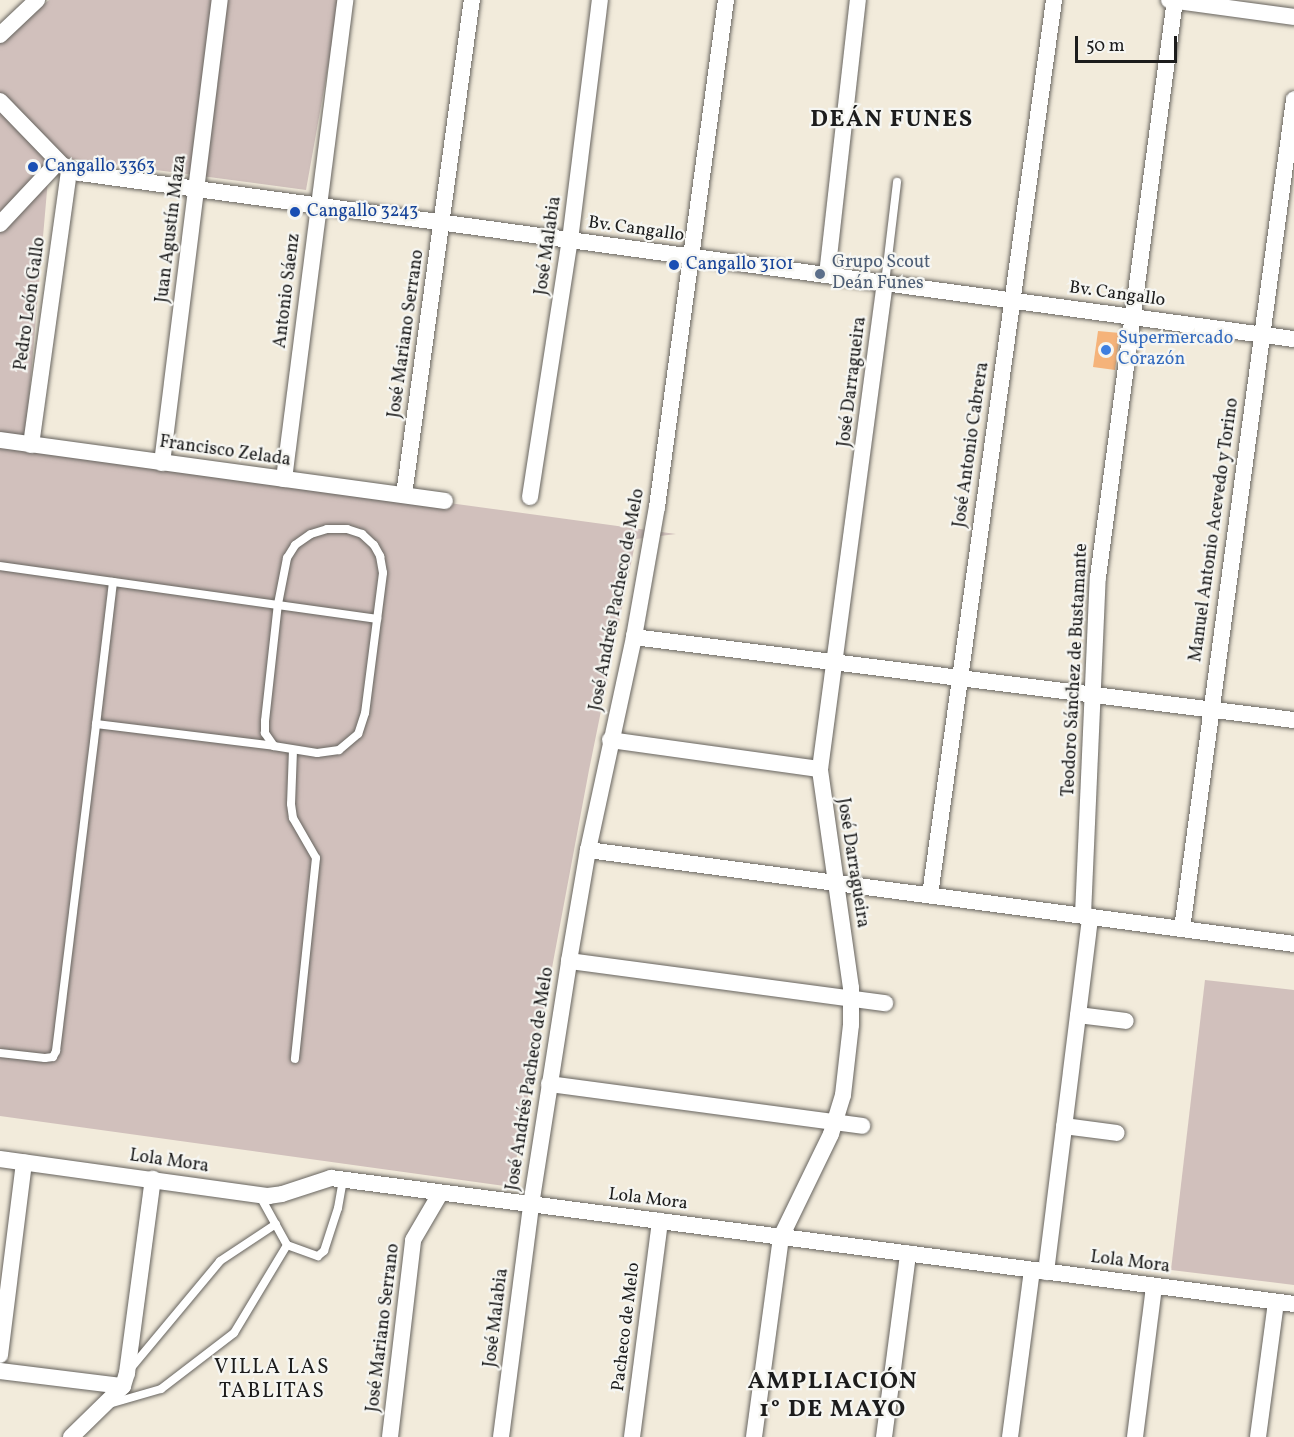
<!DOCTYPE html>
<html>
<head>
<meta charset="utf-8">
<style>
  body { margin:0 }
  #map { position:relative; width:1294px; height:1437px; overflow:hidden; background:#f2ebdb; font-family:Vollkorn,serif }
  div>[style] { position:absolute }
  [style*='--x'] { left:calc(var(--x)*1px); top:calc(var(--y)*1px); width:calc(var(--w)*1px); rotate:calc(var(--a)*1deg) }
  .industrial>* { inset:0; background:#d1c0bc }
  .building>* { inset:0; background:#f5b37a }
  .roads { filter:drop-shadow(0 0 2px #67645f) drop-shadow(0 0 2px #67645f) }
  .service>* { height:8px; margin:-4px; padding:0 4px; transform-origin:4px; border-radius:4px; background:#fff }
  .minor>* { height:16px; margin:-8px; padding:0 8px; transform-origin:8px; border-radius:8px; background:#fff }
  .dots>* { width:16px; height:16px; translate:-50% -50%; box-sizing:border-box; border:3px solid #f6f6f2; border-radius:50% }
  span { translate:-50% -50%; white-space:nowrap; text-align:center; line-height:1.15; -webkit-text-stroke:4.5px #f6f6f2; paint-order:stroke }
  .transit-label { font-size:18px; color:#164399 }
  .left { translate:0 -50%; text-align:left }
  .street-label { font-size:18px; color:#1c1c1c }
  .service-label { font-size:18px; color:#4e5e75 }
  .shop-label { font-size:18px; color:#366cbe }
  .quarter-label { font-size:21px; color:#1c1c1c; letter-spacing:1.5px }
  .district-label { font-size:24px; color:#1c1c1c; font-weight:700; letter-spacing:1.5px }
  .scale { position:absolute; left:1075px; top:36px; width:102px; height:27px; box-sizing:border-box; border:3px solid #1c1c1c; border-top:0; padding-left:8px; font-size:18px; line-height:21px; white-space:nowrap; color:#1c1c1c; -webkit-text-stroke:4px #f6f6f2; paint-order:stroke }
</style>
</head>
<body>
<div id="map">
  <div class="industrial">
    <i style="clip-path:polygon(49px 0,340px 0,306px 190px,50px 156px,25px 445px,676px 534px,636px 539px,589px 770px,511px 1187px,0 1116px,0 42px)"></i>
    <i style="clip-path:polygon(1205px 980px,1294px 990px,1294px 1285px,1171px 1270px)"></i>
  </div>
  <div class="building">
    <i style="clip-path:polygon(1098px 331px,1120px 333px,1115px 370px,1093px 367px)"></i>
  </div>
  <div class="roads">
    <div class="service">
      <i style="--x:885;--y:283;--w:102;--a:-83.2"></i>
      <i style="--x:327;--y:529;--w:20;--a:0"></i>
      <i style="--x:347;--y:529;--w:16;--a:18"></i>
      <i style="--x:362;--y:534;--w:16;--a:43"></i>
      <i style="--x:374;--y:545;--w:13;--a:61"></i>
      <i style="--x:380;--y:556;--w:17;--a:80"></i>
      <i style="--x:383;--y:573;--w:141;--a:97.3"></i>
      <i style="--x:365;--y:713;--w:22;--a:108"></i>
      <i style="--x:358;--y:734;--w:25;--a:140"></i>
      <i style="--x:339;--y:750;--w:22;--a:172"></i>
      <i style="--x:317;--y:753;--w:44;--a:-170.8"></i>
      <i style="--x:274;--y:746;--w:16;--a:-125"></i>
      <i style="--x:265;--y:733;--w:12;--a:-90"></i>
      <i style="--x:265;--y:721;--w:118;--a:-83.7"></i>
      <i style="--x:278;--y:604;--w:47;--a:-78.9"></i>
      <i style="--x:287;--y:558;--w:15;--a:-58"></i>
      <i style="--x:295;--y:545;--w:19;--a:-35"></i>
      <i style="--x:311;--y:534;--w:17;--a:-17"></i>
      <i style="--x:0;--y:566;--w:381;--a:8"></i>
      <i style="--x:113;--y:582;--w:143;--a:96.8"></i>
      <i style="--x:96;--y:724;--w:179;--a:7"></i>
      <i style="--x:293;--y:750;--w:54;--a:92.1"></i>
      <i style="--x:291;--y:804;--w:14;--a:82"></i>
      <i style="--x:293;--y:818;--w:46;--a:60.1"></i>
      <i style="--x:316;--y:858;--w:202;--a:96"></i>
      <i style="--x:0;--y:1053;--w:45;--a:6.3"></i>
      <i style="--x:45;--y:1058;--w:8;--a:-7"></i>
      <i style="--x:53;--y:1057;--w:7;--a:-63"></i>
      <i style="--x:56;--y:1051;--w:329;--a:-83"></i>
      <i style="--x:287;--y:1245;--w:33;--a:20"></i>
      <i style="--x:318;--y:1256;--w:8;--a:-40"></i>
      <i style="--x:324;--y:1251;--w:45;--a:-72"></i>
      <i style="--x:338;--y:1208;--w:27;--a:-80"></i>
      <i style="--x:131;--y:1368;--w:139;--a:-50.2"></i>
      <i style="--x:220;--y:1261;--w:67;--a:-33.5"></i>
      <i style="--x:109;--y:1404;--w:54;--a:-16.1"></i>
      <i style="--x:161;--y:1389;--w:92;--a:-37.5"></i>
      <i style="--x:234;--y:1333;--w:103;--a:-58.9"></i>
      <i style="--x:287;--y:1245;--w:56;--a:-118.9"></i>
    </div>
    <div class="minor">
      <i style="--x:1169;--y:0;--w:126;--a:7.7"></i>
      <i style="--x:0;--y:35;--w:51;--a:-43.4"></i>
      <i style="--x:0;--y:101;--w:89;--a:45.9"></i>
      <i style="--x:62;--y:165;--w:20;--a:24"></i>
      <i style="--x:80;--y:173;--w:1225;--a:7.79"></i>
      <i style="--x:0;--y:224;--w:85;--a:-46.9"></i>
      <i style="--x:827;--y:275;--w:277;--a:-83.6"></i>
      <i style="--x:0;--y:440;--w:449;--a:7.8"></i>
      <i style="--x:31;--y:445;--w:278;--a:-82.1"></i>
      <i style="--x:162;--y:463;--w:467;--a:-82.9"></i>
      <i style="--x:284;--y:479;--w:483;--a:-82.7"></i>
      <i style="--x:404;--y:495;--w:500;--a:-82.2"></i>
      <i style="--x:530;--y:497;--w:260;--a:-81.2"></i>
      <i style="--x:570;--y:240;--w:242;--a:-82.9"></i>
      <i style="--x:634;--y:637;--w:665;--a:7.17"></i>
      <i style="--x:610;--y:740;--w:212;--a:7.9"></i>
      <i style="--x:588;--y:850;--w:712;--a:7.58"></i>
      <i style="--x:930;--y:895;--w:904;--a:-82.11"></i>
      <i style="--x:1083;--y:915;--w:338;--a:-87.5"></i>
      <i style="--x:1098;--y:577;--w:582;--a:-82.4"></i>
      <i style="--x:1182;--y:929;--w:837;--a:-82.31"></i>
      <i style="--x:569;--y:961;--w:319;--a:7.6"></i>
      <i style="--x:1078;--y:1015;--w:48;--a:7.1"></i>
      <i style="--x:549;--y:1084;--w:316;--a:7.6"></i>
      <i style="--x:1064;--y:1126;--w:53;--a:7.5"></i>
      <i style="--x:0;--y:1159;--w:271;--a:7.9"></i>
      <i style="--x:268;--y:1196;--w:14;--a:-8"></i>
      <i style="--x:282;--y:1194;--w:52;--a:-18.1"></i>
      <i style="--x:331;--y:1178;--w:971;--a:7.45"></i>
      <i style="--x:1046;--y:1272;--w:358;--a:-82.9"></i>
      <i style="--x:0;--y:1355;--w:194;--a:-82.9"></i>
      <i style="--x:0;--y:1371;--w:124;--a:7"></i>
      <i style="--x:71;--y:1437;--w:73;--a:-44.4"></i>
      <i style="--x:123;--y:1386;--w:14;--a:-73"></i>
      <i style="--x:127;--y:1373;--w:196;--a:-82.4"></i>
      <i style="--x:390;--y:1437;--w:198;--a:-83.3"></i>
      <i style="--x:413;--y:1240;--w:53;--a:-59.6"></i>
      <i style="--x:501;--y:1437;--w:234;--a:-82.6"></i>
      <i style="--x:531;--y:1205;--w:247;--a:-81.1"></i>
      <i style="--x:569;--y:961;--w:113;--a:-80.3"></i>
      <i style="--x:588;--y:850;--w:218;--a:-77.8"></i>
      <i style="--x:634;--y:637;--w:132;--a:-80"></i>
      <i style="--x:657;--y:507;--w:512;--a:-82.25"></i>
      <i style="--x:632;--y:1437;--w:218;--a:-82.6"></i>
      <i style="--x:754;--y:1437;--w:202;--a:-82.3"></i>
      <i style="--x:781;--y:1237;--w:114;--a:-64.1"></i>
      <i style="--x:831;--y:1134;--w:41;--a:-72.9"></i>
      <i style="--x:843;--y:1095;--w:70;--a:-83.5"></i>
      <i style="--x:851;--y:1025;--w:37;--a:-90"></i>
      <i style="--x:851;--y:988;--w:221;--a:-98.1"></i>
      <i style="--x:820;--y:769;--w:490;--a:-82.4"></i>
      <i style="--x:884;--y:1437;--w:185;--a:-82.5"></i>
      <i style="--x:1010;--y:1437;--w:168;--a:-82.5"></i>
      <i style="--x:1135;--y:1437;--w:152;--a:-82.8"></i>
      <i style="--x:1258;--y:1437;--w:136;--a:-82.4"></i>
    </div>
  </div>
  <div class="dots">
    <i style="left:33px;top:167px;background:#1a4fb4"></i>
    <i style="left:295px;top:212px;background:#1a4fb4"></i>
    <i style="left:674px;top:265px;background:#1a4fb4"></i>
    <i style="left:820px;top:274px;background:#5c6f8a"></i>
    <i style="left:1106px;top:350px;background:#3f7fe0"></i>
  </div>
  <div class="transit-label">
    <span class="left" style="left:45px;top:167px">Cangallo 3363</span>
    <span class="left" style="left:307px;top:212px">Cangallo 3243</span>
    <span class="left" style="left:686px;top:265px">Cangallo 3101</span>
  </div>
  <div class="street-label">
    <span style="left:172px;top:229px;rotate:-83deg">Juan Agustín Maza</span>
    <span style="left:636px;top:230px;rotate:8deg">Bv. Cangallo</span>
    <span style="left:549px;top:246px;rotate:-82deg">José Malabia</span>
    <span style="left:288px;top:291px;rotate:-83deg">Antonio Sáenz</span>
    <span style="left:1117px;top:295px;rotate:8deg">Bv. Cangallo</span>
    <span style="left:31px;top:304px;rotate:-82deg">Pedro León Gallo</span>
    <span style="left:407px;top:334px;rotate:-82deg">José Mariano Serrano</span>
    <span style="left:853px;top:382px;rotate:-83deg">José Darragueira</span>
    <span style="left:972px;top:445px;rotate:-82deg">José Antonio Cabrera</span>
    <span style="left:225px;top:452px;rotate:8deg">Francisco Zelada</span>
    <span style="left:1215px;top:530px;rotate:-82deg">Manuel Antonio Acevedo y Torino</span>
    <span style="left:618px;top:600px;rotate:-79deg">José Andrés Pacheco de Melo</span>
    <span style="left:1076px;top:670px;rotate:-87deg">Teodoro Sánchez de Bustamante</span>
    <span style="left:852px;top:863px;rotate:81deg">José Darragueira</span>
    <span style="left:531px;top:1079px;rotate:-81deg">José Andrés Pacheco de Melo</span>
    <span style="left:169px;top:1162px;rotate:8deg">Lola Mora</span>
    <span style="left:648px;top:1200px;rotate:7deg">Lola Mora</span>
    <span style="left:1130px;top:1263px;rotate:7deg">Lola Mora</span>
    <span style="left:497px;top:1318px;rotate:-83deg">José Malabia</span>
    <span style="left:627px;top:1327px;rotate:-83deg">Pacheco de Melo</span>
    <span style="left:384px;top:1328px;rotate:-83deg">José Mariano Serrano</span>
  </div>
  <div class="service-label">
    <span class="left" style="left:832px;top:274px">Grupo Scout<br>Deán Funes</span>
  </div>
  <div class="shop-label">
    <span class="left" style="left:1118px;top:350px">Supermercado<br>Corazón</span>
  </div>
  <div class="quarter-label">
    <span style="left:272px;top:1380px">VILLA LAS<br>TABLITAS</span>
  </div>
  <div class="district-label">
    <span style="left:892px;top:121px">DEÁN FUNES</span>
    <span style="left:833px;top:1397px">AMPLIACIÓN<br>1° DE MAYO</span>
  </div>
  <div class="scale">50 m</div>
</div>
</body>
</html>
